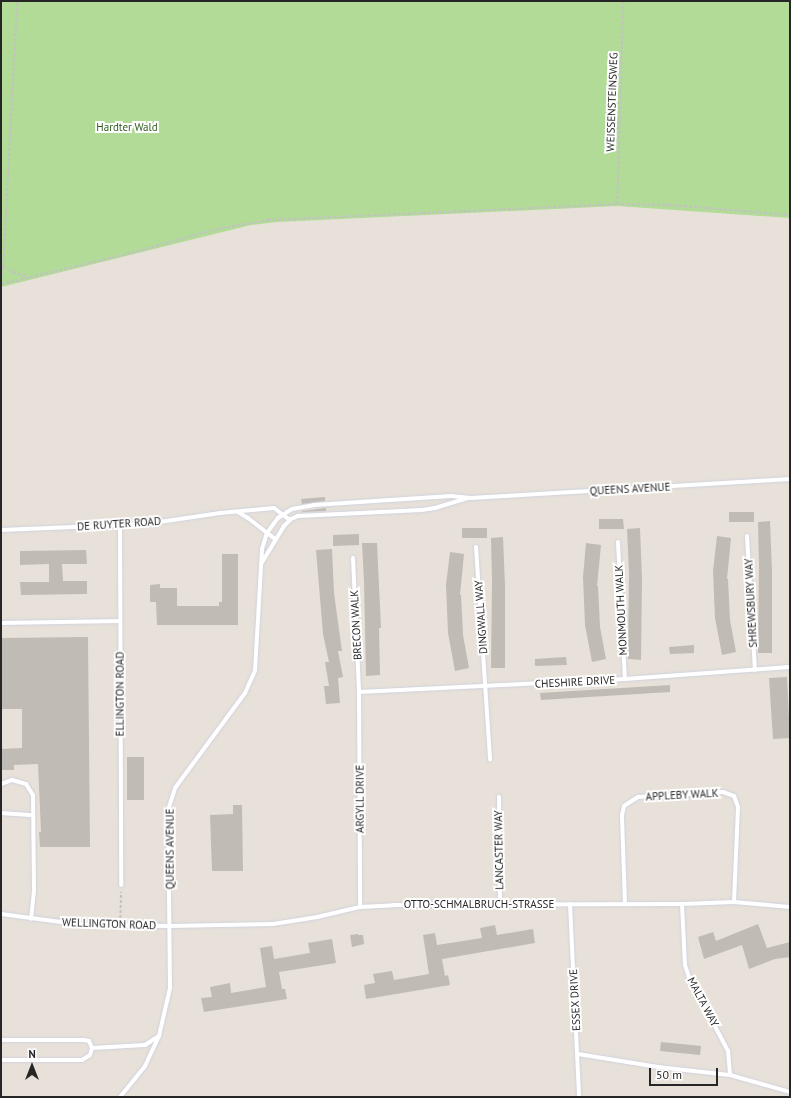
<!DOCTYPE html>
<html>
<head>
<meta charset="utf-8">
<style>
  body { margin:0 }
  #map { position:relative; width:791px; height:1098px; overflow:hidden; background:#e8e1d9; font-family:"PT Sans",sans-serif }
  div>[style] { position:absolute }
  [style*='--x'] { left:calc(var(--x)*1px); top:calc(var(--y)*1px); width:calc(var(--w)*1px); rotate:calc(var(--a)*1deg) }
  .green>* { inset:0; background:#b2db98 }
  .building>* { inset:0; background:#c0bbb5 }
  .path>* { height:1.5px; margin-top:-0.75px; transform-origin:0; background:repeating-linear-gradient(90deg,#c2c2c2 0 3px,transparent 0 5px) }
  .roads { filter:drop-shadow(0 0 1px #ced2df) drop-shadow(0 0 1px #ced2df) }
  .service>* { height:4px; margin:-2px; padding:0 2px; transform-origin:2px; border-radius:2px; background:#fff }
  span { translate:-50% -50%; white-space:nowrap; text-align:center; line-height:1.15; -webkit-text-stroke:4px #fff; paint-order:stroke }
  .street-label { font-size:11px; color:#262626 }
  .park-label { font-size:11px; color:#2d5c1e }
  .frame { position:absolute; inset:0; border:2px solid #262626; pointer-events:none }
  .north { position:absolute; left:12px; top:1046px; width:40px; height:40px; -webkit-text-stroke:3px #fff; paint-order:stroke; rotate:0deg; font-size:11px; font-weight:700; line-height:16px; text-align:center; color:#262626 }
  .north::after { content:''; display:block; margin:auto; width:14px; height:18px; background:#262626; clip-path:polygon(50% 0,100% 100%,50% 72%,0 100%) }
  .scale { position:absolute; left:649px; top:1068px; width:69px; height:18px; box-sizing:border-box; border:2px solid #262626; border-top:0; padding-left:5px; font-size:12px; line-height:14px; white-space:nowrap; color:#262626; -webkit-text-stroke:3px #fff; paint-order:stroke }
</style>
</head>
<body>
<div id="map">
  <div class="green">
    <i style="clip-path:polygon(1px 1px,790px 1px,790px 218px,617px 206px,277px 222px,251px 225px,1px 287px)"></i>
  </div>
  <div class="building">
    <i style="clip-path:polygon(325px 497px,325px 501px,302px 504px,301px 499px)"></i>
    <i style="clip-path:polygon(326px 508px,326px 511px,302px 512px,302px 511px)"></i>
    <i style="clip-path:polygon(729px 512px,754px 512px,754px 522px,729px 522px)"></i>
    <i style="clip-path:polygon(599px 519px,623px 519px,624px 529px,599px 529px)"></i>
    <i style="clip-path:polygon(770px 521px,772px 571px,772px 653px,758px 653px,759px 566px,758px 522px)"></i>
    <i style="clip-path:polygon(462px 528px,487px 528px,487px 538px,462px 538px)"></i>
    <i style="clip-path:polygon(640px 528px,642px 578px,641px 660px,628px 659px,629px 573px,627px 529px)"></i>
    <i style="clip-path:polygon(359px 534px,359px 545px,333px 546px,333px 535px)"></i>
    <i style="clip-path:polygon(717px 536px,731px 538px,727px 579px,728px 579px,730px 620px,736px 652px,722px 655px,715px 618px,713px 571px)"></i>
    <i style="clip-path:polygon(503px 537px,505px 586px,505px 668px,491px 668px,492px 582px,491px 538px)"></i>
    <i style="clip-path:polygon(362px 543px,377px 543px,381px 628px,379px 628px,380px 675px,366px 676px,364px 581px)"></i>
    <i style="clip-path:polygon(586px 543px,601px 545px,597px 586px,598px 586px,600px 627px,606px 659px,592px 662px,585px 625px,583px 577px)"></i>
    <i style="clip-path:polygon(332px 549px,334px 593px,342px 651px,338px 651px,343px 677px,338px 678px,340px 703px,326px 704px,324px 686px,329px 686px,325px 662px,329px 662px,323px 634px,316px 550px)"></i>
    <i style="clip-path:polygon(86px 550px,87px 564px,62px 564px,63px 581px,87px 581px,87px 594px,21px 595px,20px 582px,49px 582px,49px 564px,20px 565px,20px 551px)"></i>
    <i style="clip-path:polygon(450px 552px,464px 554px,460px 595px,461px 595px,463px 635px,469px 668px,455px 671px,448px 633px,446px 585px)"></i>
    <i style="clip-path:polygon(222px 554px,238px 554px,238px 625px,157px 625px,156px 602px,150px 602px,150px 585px,160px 584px,160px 588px,177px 588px,177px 606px,219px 606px,219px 602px,222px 602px)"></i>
    <i style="clip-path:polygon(88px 637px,90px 847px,40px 847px,39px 832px,41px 832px,38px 764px,14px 765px,14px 770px,2px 770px,1px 749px,22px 748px,22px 709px,1px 709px,1px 638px)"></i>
    <i style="clip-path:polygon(694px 645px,694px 653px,670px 654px,669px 647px)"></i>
    <i style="clip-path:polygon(566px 657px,567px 665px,535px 666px,535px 659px)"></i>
    <i style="clip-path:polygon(787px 677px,790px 738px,773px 739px,769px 678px)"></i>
    <i style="clip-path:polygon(670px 685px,670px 692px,541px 700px,540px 693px)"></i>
    <i style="clip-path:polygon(127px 757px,144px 757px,144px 800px,127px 800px)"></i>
    <i style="clip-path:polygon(233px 805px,242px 805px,243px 871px,212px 871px,210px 815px,233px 814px)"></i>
    <i style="clip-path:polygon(758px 924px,767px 948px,790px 942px,790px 957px,775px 959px,749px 969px,742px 945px,704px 959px,698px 937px,713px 932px,716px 941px)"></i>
    <i style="clip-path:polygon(495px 925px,497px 935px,533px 929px,535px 943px,442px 959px,445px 976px,448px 975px,450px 985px,366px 999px,364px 985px,375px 983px,373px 974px,392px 971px,394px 980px,429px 974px,423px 935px,435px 933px,437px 945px,482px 938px,480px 928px)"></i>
    <i style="clip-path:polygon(358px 934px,358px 935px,363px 935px,364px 944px,352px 947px,350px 935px)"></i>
    <i style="clip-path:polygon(332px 939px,336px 963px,279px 972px,282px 989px,285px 989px,287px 999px,204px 1012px,201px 998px,212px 997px,210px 987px,230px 983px,231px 993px,266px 987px,260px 948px,272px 946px,274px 959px,310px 953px,308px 943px)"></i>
    <i style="clip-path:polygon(661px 1042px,701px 1046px,700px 1055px,660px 1051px)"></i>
  </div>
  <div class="path">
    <i style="--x:617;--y:204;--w:203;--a:-88.3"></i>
    <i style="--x:3;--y:266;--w:12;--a:31"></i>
    <i style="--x:13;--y:272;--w:16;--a:18"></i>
    <i style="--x:1;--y:275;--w:9;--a:-77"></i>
    <i style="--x:3;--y:266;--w:265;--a:-87"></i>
    <i style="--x:1;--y:284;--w:130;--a:-13.4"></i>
    <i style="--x:127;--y:254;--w:93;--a:-15.5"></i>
    <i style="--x:217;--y:229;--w:52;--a:-10"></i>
    <i style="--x:268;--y:220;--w:349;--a:-2.6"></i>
    <i style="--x:617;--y:204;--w:52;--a:1.1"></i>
    <i style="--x:669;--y:205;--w:121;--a:4.7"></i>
    <i style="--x:120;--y:918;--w:26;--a:-88"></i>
  </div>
  <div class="roads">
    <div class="service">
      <i style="--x:238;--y:512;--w:12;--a:31"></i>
      <i style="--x:248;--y:518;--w:34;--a:38"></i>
      <i style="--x:120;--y:525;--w:360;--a:89.8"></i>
      <i style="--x:1;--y:530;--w:145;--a:-2.4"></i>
      <i style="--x:146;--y:524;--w:75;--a:-8.5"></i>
      <i style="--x:220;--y:513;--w:54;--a:-5.3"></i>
      <i style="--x:274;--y:508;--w:20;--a:37"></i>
      <i style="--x:747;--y:536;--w:134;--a:86.6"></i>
      <i style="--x:618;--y:542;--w:137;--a:87.1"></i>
      <i style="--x:476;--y:547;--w:213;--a:86.2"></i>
      <i style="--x:353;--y:558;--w:134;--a:87.4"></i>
      <i style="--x:359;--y:692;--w:215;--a:89.7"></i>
      <i style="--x:261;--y:564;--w:44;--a:-58.8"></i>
      <i style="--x:284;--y:526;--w:10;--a:-45"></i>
      <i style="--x:291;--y:519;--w:8;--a:-23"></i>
      <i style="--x:298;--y:516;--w:124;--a:-2.8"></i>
      <i style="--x:422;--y:510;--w:13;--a:-9"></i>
      <i style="--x:435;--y:508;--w:34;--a:-17"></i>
      <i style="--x:1;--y:623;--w:119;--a:-1"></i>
      <i style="--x:359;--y:692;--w:266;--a:-2.8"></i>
      <i style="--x:625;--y:679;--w:165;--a:-4.2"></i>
      <i style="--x:1;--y:784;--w:12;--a:-20"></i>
      <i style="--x:12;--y:780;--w:15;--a:16"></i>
      <i style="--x:26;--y:784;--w:13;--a:58"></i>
      <i style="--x:33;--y:795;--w:96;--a:89.4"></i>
      <i style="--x:34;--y:891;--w:28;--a:96"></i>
      <i style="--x:499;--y:797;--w:106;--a:89.5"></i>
      <i style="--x:1;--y:813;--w:32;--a:4"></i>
      <i style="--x:625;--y:903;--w:88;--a:-92"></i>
      <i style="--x:622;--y:815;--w:9;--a:-77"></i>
      <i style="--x:624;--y:806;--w:17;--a:-33"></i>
      <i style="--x:638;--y:797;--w:85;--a:-3.4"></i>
      <i style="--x:723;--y:792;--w:12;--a:20"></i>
      <i style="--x:734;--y:796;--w:12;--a:70"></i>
      <i style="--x:738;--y:807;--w:95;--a:92.4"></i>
      <i style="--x:570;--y:904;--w:193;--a:87.3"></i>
      <i style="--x:682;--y:904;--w:61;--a:87.2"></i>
      <i style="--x:685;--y:965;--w:13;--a:72"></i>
      <i style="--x:689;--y:977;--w:84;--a:62.2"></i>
      <i style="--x:728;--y:1051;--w:24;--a:85"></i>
      <i style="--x:1;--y:914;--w:83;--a:7.6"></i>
      <i style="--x:83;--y:925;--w:87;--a:0.7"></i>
      <i style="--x:170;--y:926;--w:103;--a:-1.1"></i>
      <i style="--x:273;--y:924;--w:45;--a:-9"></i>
      <i style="--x:317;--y:917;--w:44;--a:-13.1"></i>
      <i style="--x:360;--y:907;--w:34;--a:-3"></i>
      <i style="--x:394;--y:905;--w:288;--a:-0.2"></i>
      <i style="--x:682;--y:904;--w:52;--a:-2.2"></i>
      <i style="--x:734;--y:902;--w:56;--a:5.1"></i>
      <i style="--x:1;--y:1040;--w:83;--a:0"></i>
      <i style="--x:84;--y:1040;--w:5;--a:11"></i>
      <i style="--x:89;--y:1041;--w:8;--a:67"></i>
      <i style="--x:92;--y:1048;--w:7;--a:106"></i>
      <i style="--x:90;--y:1055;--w:9;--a:148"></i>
      <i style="--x:82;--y:1060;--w:81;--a:180"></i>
      <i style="--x:92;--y:1048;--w:53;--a:-3.2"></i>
      <i style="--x:145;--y:1045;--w:17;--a:-33"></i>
      <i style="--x:578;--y:1054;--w:81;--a:9.2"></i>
      <i style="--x:658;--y:1067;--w:72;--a:6.3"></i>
      <i style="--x:730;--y:1075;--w:62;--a:15.8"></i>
      <i style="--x:120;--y:1097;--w:40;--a:-51"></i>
      <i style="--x:145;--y:1066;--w:33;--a:-65"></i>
      <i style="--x:159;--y:1036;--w:49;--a:-77.1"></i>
      <i style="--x:170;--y:988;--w:178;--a:-90.6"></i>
      <i style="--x:168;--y:810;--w:23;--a:-72"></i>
      <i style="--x:175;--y:788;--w:118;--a:-53.6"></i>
      <i style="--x:245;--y:693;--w:24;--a:-66"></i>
      <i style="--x:255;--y:671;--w:122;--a:-86.7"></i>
      <i style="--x:262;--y:549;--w:17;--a:-73"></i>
      <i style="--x:267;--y:533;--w:19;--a:-54"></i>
      <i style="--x:278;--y:518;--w:17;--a:-33"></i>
      <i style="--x:292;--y:509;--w:22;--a:-10"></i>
      <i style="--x:314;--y:505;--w:137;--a:-3.8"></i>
      <i style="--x:451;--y:496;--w:20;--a:6"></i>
      <i style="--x:471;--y:498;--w:320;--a:-3.4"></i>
    </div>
  </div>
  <div class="street-label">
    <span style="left:612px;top:102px;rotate:-88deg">WEISSENSTEINSWEG</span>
    <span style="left:630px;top:489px;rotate:-3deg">QUEENS AVENUE</span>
    <span style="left:119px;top:524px;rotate:-4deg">DE RUYTER ROAD</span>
    <span style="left:751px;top:603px;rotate:-93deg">SHREWSBURY WAY</span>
    <span style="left:621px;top:610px;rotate:-93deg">MONMOUTH WALK</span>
    <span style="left:481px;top:617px;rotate:-94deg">DINGWALL WAY</span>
    <span style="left:356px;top:625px;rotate:-93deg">BRECON WALK</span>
    <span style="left:575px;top:682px;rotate:-3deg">CHESHIRE DRIVE</span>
    <span style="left:120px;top:694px;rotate:-90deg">ELLINGTON ROAD</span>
    <span style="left:682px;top:795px;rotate:-3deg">APPLEBY WALK</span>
    <span style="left:360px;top:799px;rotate:-90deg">ARGYLL DRIVE</span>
    <span style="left:170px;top:849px;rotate:-90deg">QUEENS AVENUE</span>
    <span style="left:499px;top:850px;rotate:-91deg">LANCASTER WAY</span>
    <span style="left:479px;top:904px">OTTO-SCHMALBRUCH-STRASSE</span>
    <span style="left:109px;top:924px;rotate:2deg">WELLINGTON ROAD</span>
    <span style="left:575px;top:1000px;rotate:-93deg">ESSEX DRIVE</span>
    <span style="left:703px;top:1002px;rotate:62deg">MALTA WAY</span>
  </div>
  <div class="park-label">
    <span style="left:127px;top:127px">Hardter Wald</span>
  </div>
  <div class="frame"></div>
  <div class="north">N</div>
  <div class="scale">50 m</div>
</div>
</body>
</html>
